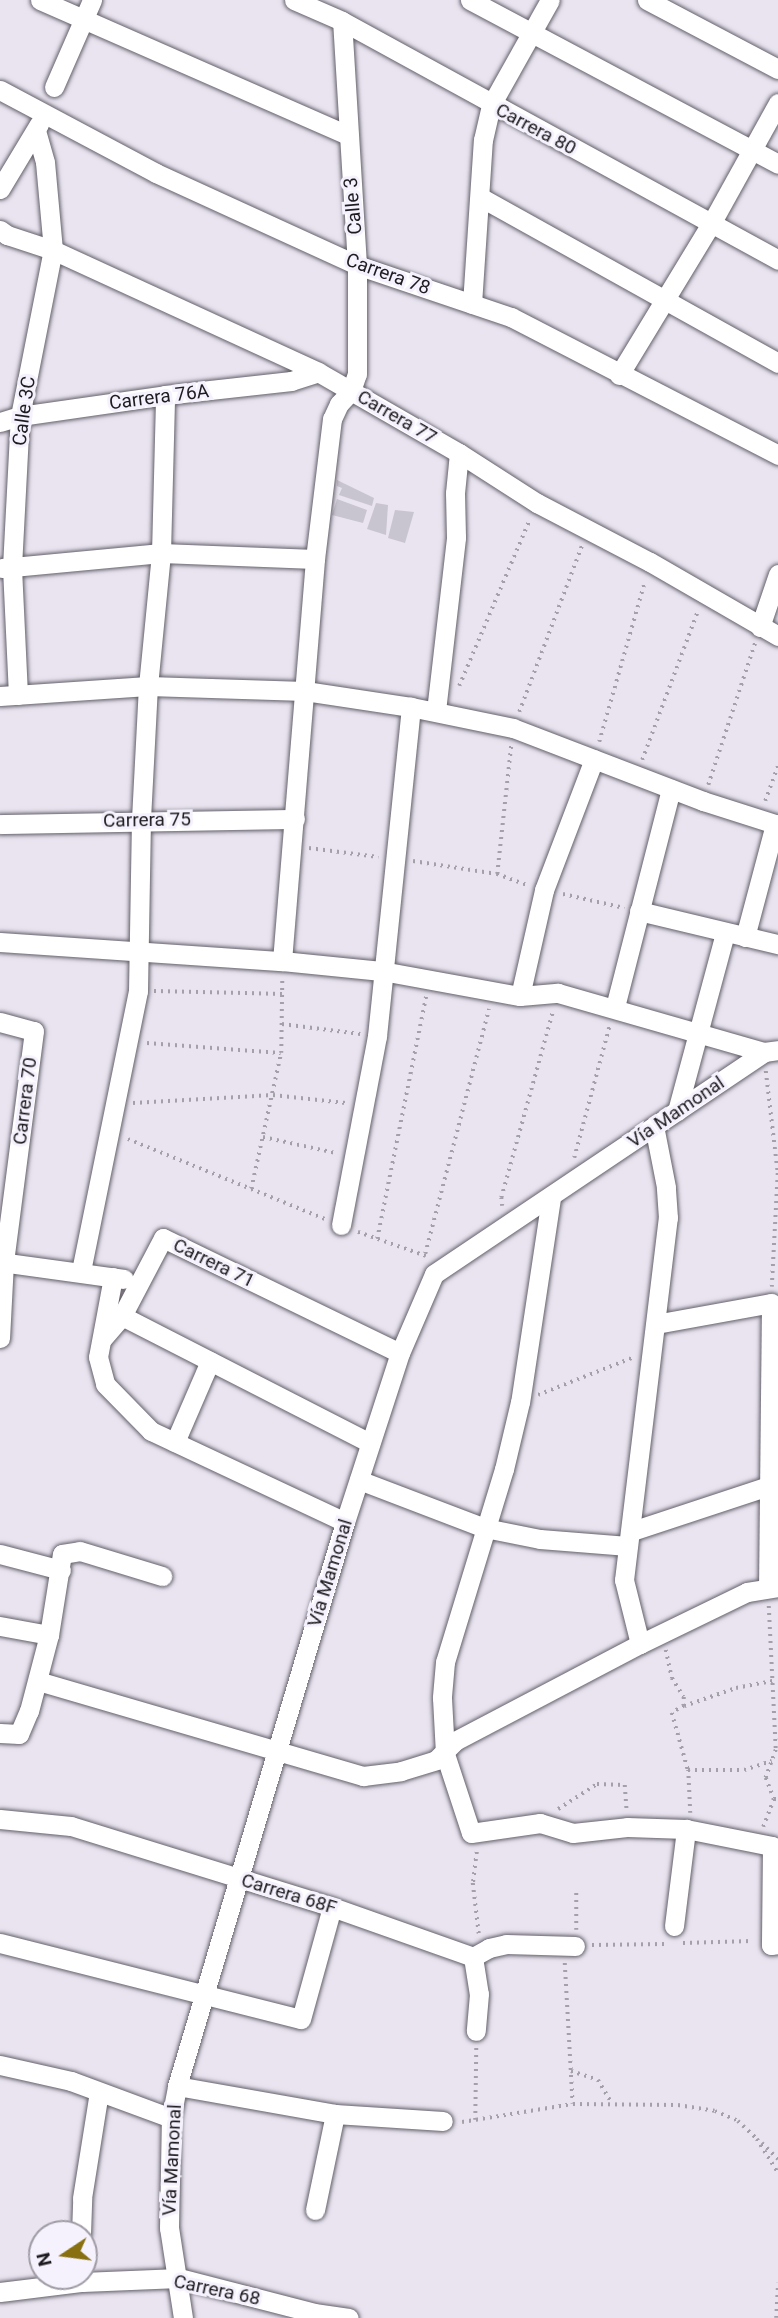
<!DOCTYPE html>
<html>
<head>
<meta charset="utf-8">
<style>
  body { margin:0 }
  #map { position:relative; width:778px; height:2318px; overflow:hidden; background:#e9e4f0; font-family:Roboto,sans-serif }
  div>[style] { position:absolute }
  [style*='--x'] { left:calc(var(--x)*1px); top:calc(var(--y)*1px); width:calc(var(--w)*1px); rotate:calc(var(--a)*1deg) }
  .building>* { inset:0; background:#c9c5d0 }
  .path>* { height:3.5px; margin-top:-1.75px; transform-origin:0; background:repeating-linear-gradient(90deg,#a4a0a9 0 2px,transparent 0 7px) }
  .roads { filter:drop-shadow(0 0 2px #64606a) drop-shadow(0 0 2px #64606a) }
  .street>* { height:19px; margin:-9.5px; padding:0 9.5px; transform-origin:9.5px; border-radius:9.5px; background:#fff }
  span { translate:-50% -50%; white-space:nowrap; text-align:center; line-height:1.15; -webkit-text-stroke:6px #f6f2fd; paint-order:stroke }
  .street-label { font-size:19px; color:#1e1c20 }
  .north { position:absolute; left:28px; top:2220px; width:70px; height:70px; box-sizing:border-box; background:#f6f2fd; border:2px solid #a09ca5; border-radius:50%; rotate:257deg; font-size:19px; font-weight:700; line-height:28px; text-align:center; color:#1e1c20 }
  .north::after { content:''; display:block; margin:auto; width:24px; height:32px; background:#887011; clip-path:polygon(50% 0,100% 100%,50% 72%,0 100%) }
</style>
</head>
<body>
<div id="map">
  <div class="building">
    <i style="clip-path:polygon(337px 480px,374px 498px,372px 506px,339px 495px,342px 488px,337px 486px)"></i>
    <i style="clip-path:polygon(337px 499px,367px 510px,363px 523px,332px 515px)"></i>
    <i style="clip-path:polygon(376px 503px,388px 505px,386px 535px,367px 529px)"></i>
    <i style="clip-path:polygon(395px 510px,414px 512px,405px 543px,388px 538px)"></i>
  </div>
  <div class="path">
    <i style="--x:459;--y:686;--w:181;--a:-67"></i>
    <i style="--x:519;--y:712;--w:178;--a:-69.3"></i>
    <i style="--x:599;--y:742;--w:167;--a:-74.1"></i>
    <i style="--x:642;--y:760;--w:160;--a:-69.5"></i>
    <i style="--x:708;--y:785;--w:150;--a:-71.7"></i>
    <i style="--x:765;--y:801;--w:37;--a:-70"></i>
    <i style="--x:309;--y:848;--w:70;--a:7.4"></i>
    <i style="--x:413;--y:861;--w:85;--a:8.8"></i>
    <i style="--x:497;--y:874;--w:33;--a:20"></i>
    <i style="--x:497;--y:874;--w:129;--a:-83.8"></i>
    <i style="--x:563;--y:894;--w:63;--a:12.9"></i>
    <i style="--x:154;--y:991;--w:128;--a:1.3"></i>
    <i style="--x:282;--y:1024;--w:79;--a:7.3"></i>
    <i style="--x:147;--y:1043;--w:134;--a:4.3"></i>
    <i style="--x:766;--y:1071;--w:103;--a:83.3"></i>
    <i style="--x:778;--y:1173;--w:114;--a:93"></i>
    <i style="--x:133;--y:1103;--w:140;--a:-3.3"></i>
    <i style="--x:273;--y:1095;--w:73;--a:6.3"></i>
    <i style="--x:263;--y:1137;--w:75;--a:12.4"></i>
    <i style="--x:128;--y:1139;--w:213;--a:22.1"></i>
    <i style="--x:574;--y:1158;--w:136;--a:-75"></i>
    <i style="--x:251;--y:1189;--w:139;--a:-77.6"></i>
    <i style="--x:281;--y:1053;--w:72;--a:-89.2"></i>
    <i style="--x:502;--y:1206;--w:8;--a:-97"></i>
    <i style="--x:501;--y:1198;--w:194;--a:-74.5"></i>
    <i style="--x:358;--y:1232;--w:72;--a:19.4"></i>
    <i style="--x:377;--y:1239;--w:247;--a:-78.6"></i>
    <i style="--x:425;--y:1254;--w:253;--a:-75.4"></i>
    <i style="--x:538;--y:1395;--w:101;--a:-21.5"></i>
    <i style="--x:769;--y:1606;--w:144;--a:87.2"></i>
    <i style="--x:776;--y:1750;--w:30;--a:110"></i>
    <i style="--x:766;--y:1778;--w:22;--a:69"></i>
    <i style="--x:774;--y:1799;--w:4;--a:0"></i>
    <i style="--x:666;--y:1650;--w:29;--a:78"></i>
    <i style="--x:672;--y:1678;--w:22;--a:58"></i>
    <i style="--x:684;--y:1697;--w:9;--a:90"></i>
    <i style="--x:684;--y:1706;--w:14;--a:150"></i>
    <i style="--x:672;--y:1713;--w:59;--a:74.3"></i>
    <i style="--x:684;--y:1706;--w:55;--a:-19.1"></i>
    <i style="--x:736;--y:1688;--w:37;--a:-11"></i>
    <i style="--x:558;--y:1809;--w:46;--a:-32.7"></i>
    <i style="--x:597;--y:1784;--w:28;--a:2"></i>
    <i style="--x:625;--y:1785;--w:26;--a:86"></i>
    <i style="--x:690;--y:1813;--w:43;--a:-92.7"></i>
    <i style="--x:688;--y:1770;--w:56;--a:0"></i>
    <i style="--x:744;--y:1770;--w:29;--a:-18"></i>
    <i style="--x:763;--y:1827;--w:30;--a:-69"></i>
    <i style="--x:477;--y:1852;--w:31;--a:97"></i>
    <i style="--x:473;--y:1883;--w:51;--a:83.3"></i>
    <i style="--x:576;--y:1930;--w:38;--a:-90"></i>
    <i style="--x:683;--y:1943;--w:69;--a:-1.7"></i>
    <i style="--x:592;--y:1945;--w:73;--a:-0.8"></i>
    <i style="--x:565;--y:1963;--w:141;--a:86.8"></i>
    <i style="--x:571;--y:2071;--w:28;--a:18"></i>
    <i style="--x:598;--y:2080;--w:27;--a:59"></i>
    <i style="--x:475;--y:2120;--w:73;--a:-89.2"></i>
    <i style="--x:462;--y:2122;--w:112;--a:-9.2"></i>
    <i style="--x:573;--y:2104;--w:105;--a:0.5"></i>
    <i style="--x:678;--y:2105;--w:37;--a:9"></i>
    <i style="--x:715;--y:2111;--w:25;--a:23"></i>
    <i style="--x:738;--y:2121;--w:26;--a:43"></i>
    <i style="--x:757;--y:2139;--w:39;--a:58"></i>
    <i style="--x:762;--y:2143;--w:23;--a:45"></i>
    <i style="--x:776;--y:2318;--w:35;--a:-87"></i>
  </div>
  <div class="roads">
    <div class="street">
      <i style="--x:40;--y:0;--w:335;--a:23.7"></i>
      <i style="--x:294;--y:0;--w:52;--a:23.6"></i>
      <i style="--x:342;--y:21;--w:497;--a:28.7"></i>
      <i style="--x:470;--y:0;--w:349;--a:28"></i>
      <i style="--x:647;--y:0;--w:148;--a:27.8"></i>
      <i style="--x:54;--y:87;--w:95;--a:-66.4"></i>
      <i style="--x:0;--y:90;--w:177;--a:28"></i>
      <i style="--x:156;--y:173;--w:221;--a:24.6"></i>
      <i style="--x:357;--y:265;--w:163;--a:18.7"></i>
      <i style="--x:511;--y:317;--w:301;--a:27.3"></i>
      <i style="--x:0;--y:189;--w:76;--a:-59"></i>
      <i style="--x:480;--y:197;--w:341;--a:29.1"></i>
      <i style="--x:0;--y:230;--w:9;--a:36"></i>
      <i style="--x:7;--y:235;--w:48;--a:18.1"></i>
      <i style="--x:53;--y:250;--w:292;--a:24.7"></i>
      <i style="--x:318;--y:372;--w:163;--a:29.9"></i>
      <i style="--x:459;--y:453;--w:93;--a:32.7"></i>
      <i style="--x:537;--y:503;--w:127;--a:27.6"></i>
      <i style="--x:650;--y:562;--w:148;--a:30"></i>
      <i style="--x:472;--y:304;--w:164;--a:-86.2"></i>
      <i style="--x:483;--y:140;--w:36;--a:-77"></i>
      <i style="--x:491;--y:105;--w:120;--a:-60.7"></i>
      <i style="--x:619;--y:375;--w:179;--a:-58.7"></i>
      <i style="--x:712;--y:222;--w:136;--a:-61"></i>
      <i style="--x:0;--y:422;--w:21;--a:-17"></i>
      <i style="--x:20;--y:416;--w:147;--a:-8.2"></i>
      <i style="--x:165;--y:395;--w:127;--a:-6.3"></i>
      <i style="--x:291;--y:381;--w:28;--a:-18"></i>
      <i style="--x:2;--y:568;--w:160;--a:-5.4"></i>
      <i style="--x:161;--y:553;--w:154;--a:2.2"></i>
      <i style="--x:760;--y:627;--w:56;--a:-71.2"></i>
      <i style="--x:18;--y:695;--w:128;--a:-92.7"></i>
      <i style="--x:12;--y:567;--w:151;--a:-87"></i>
      <i style="--x:20;--y:416;--w:169;--a:-78.8"></i>
      <i style="--x:53;--y:250;--w:88;--a:-95.2"></i>
      <i style="--x:45;--y:162;--w:32;--a:-106"></i>
      <i style="--x:0;--y:696;--w:148;--a:-3.9"></i>
      <i style="--x:148;--y:686;--w:157;--a:1.8"></i>
      <i style="--x:305;--y:691;--w:107;--a:8.6"></i>
      <i style="--x:411;--y:707;--w:104;--a:11.6"></i>
      <i style="--x:513;--y:728;--w:204;--a:21"></i>
      <i style="--x:703;--y:801;--w:79;--a:17.7"></i>
      <i style="--x:436;--y:711;--w:175;--a:-83.4"></i>
      <i style="--x:456;--y:537;--w:44;--a:-91.3"></i>
      <i style="--x:455;--y:493;--w:40;--a:-84.3"></i>
      <i style="--x:0;--y:824;--w:295;--a:-1"></i>
      <i style="--x:639;--y:911;--w:143;--a:13.4"></i>
      <i style="--x:745;--y:937;--w:117;--a:-75.1"></i>
      <i style="--x:0;--y:942;--w:283;--a:3.9"></i>
      <i style="--x:282;--y:961;--w:100;--a:5.7"></i>
      <i style="--x:382;--y:971;--w:140;--a:10.3"></i>
      <i style="--x:520;--y:996;--w:38;--a:-5"></i>
      <i style="--x:558;--y:993;--w:214;--a:16"></i>
      <i style="--x:282;--y:961;--w:403;--a:-85.3"></i>
      <i style="--x:315;--y:559;--w:141;--a:-83.1"></i>
      <i style="--x:332;--y:419;--w:17;--a:-65"></i>
      <i style="--x:339;--y:404;--w:18;--a:-47"></i>
      <i style="--x:351;--y:391;--w:18;--a:-71"></i>
      <i style="--x:357;--y:374;--w:109;--a:-90"></i>
      <i style="--x:357;--y:265;--w:244;--a:-93.5"></i>
      <i style="--x:520;--y:996;--w:109;--a:-77.2"></i>
      <i style="--x:544;--y:890;--w:140;--a:-69.1"></i>
      <i style="--x:615;--y:1007;--w:225;--a:-75.6"></i>
      <i style="--x:0;--y:1022;--w:35;--a:15"></i>
      <i style="--x:34;--y:1031;--w:233;--a:97.4"></i>
      <i style="--x:4;--y:1262;--w:76;--a:93"></i>
      <i style="--x:677;--y:1111;--w:184;--a:-74.9"></i>
      <i style="--x:551;--y:1198;--w:206;--a:98.6"></i>
      <i style="--x:520;--y:1402;--w:69;--a:103.4"></i>
      <i style="--x:504;--y:1469;--w:202;--a:107"></i>
      <i style="--x:445;--y:1662;--w:36;--a:95"></i>
      <i style="--x:442;--y:1698;--w:56;--a:86.9"></i>
      <i style="--x:445;--y:1754;--w:83;--a:71.8"></i>
      <i style="--x:471;--y:1833;--w:70;--a:-8.2"></i>
      <i style="--x:540;--y:1823;--w:34;--a:17"></i>
      <i style="--x:573;--y:1833;--w:54;--a:-6.3"></i>
      <i style="--x:627;--y:1827;--w:59;--a:1.9"></i>
      <i style="--x:686;--y:1829;--w:88;--a:11.2"></i>
      <i style="--x:772;--y:1846;--w:99;--a:90.6"></i>
      <i style="--x:771;--y:1945;--w:7;--a:-8"></i>
      <i style="--x:341;--y:1225;--w:192;--a:-79.2"></i>
      <i style="--x:377;--y:1036;--w:331;--a:-84.1"></i>
      <i style="--x:0;--y:1262;--w:125;--a:7.8"></i>
      <i style="--x:81;--y:1271;--w:286;--a:-78.5"></i>
      <i style="--x:138;--y:991;--w:172;--a:-89"></i>
      <i style="--x:141;--y:819;--w:133;--a:-87"></i>
      <i style="--x:148;--y:686;--w:134;--a:-84.4"></i>
      <i style="--x:161;--y:553;--w:158;--a:-88.5"></i>
      <i style="--x:113;--y:1277;--w:81;--a:100.6"></i>
      <i style="--x:98;--y:1357;--w:28;--a:75"></i>
      <i style="--x:105;--y:1384;--w:66;--a:45.6"></i>
      <i style="--x:151;--y:1431;--w:214;--a:25.1"></i>
      <i style="--x:122;--y:1316;--w:279;--a:27.1"></i>
      <i style="--x:656;--y:1324;--w:117;--a:-10.3"></i>
      <i style="--x:771;--y:1303;--w:284;--a:90.6"></i>
      <i style="--x:103;--y:1338;--w:29;--a:-49"></i>
      <i style="--x:122;--y:1316;--w:88;--a:-62.3"></i>
      <i style="--x:163;--y:1238;--w:263;--a:25.9"></i>
      <i style="--x:175;--y:1442;--w:88;--a:-66.6"></i>
      <i style="--x:359;--y:1480;--w:135;--a:20.9"></i>
      <i style="--x:485;--y:1528;--w:56;--a:11.3"></i>
      <i style="--x:540;--y:1539;--w:88;--a:4.5"></i>
      <i style="--x:632;--y:1531;--w:146;--a:-18.3"></i>
      <i style="--x:0;--y:1554;--w:63;--a:14.7"></i>
      <i style="--x:0;--y:1626;--w:50;--a:10.4"></i>
      <i style="--x:640;--y:1644;--w:66;--a:-104"></i>
      <i style="--x:624;--y:1580;--w:365;--a:-83.1"></i>
      <i style="--x:668;--y:1218;--w:31;--a:-94"></i>
      <i style="--x:666;--y:1187;--w:62;--a:-101.1"></i>
      <i style="--x:38;--y:1681;--w:339;--a:16.3"></i>
      <i style="--x:363;--y:1776;--w:38;--a:-7"></i>
      <i style="--x:401;--y:1771;--w:37;--a:-17"></i>
      <i style="--x:436;--y:1760;--w:27;--a:-45"></i>
      <i style="--x:455;--y:1741;--w:209;--a:-27.7"></i>
      <i style="--x:640;--y:1644;--w:119;--a:-25.9"></i>
      <i style="--x:747;--y:1592;--w:31;--a:-9"></i>
      <i style="--x:0;--y:1733;--w:19;--a:3"></i>
      <i style="--x:19;--y:1734;--w:25;--a:-67"></i>
      <i style="--x:29;--y:1711;--w:79;--a:-75.3"></i>
      <i style="--x:49;--y:1635;--w:82;--a:-80.9"></i>
      <i style="--x:62;--y:1554;--w:18;--a:-9"></i>
      <i style="--x:80;--y:1551;--w:86;--a:17"></i>
      <i style="--x:0;--y:1819;--w:71;--a:5.6"></i>
      <i style="--x:71;--y:1826;--w:273;--a:17.2"></i>
      <i style="--x:332;--y:1907;--w:150;--a:19.5"></i>
      <i style="--x:473;--y:1957;--w:18;--a:-29"></i>
      <i style="--x:489;--y:1948;--w:17;--a:-13"></i>
      <i style="--x:506;--y:1944;--w:69;--a:1.7"></i>
      <i style="--x:674;--y:1926;--w:98;--a:-82.9"></i>
      <i style="--x:0;--y:1943;--w:310;--a:14.2"></i>
      <i style="--x:301;--y:2019;--w:116;--a:-74.5"></i>
      <i style="--x:473;--y:1957;--w:37;--a:81"></i>
      <i style="--x:479;--y:1994;--w:37;--a:95"></i>
      <i style="--x:0;--y:2065;--w:73;--a:12.7"></i>
      <i style="--x:71;--y:2081;--w:107;--a:20.3"></i>
      <i style="--x:177;--y:2086;--w:160;--a:10"></i>
      <i style="--x:335;--y:2114;--w:108;--a:3.7"></i>
      <i style="--x:315;--y:2210;--w:98;--a:-78.2"></i>
      <i style="--x:81;--y:2234;--w:36;--a:-88"></i>
      <i style="--x:82;--y:2198;--w:107;--a:-80.9"></i>
      <i style="--x:0;--y:2292;--w:83;--a:-7"></i>
      <i style="--x:82;--y:2282;--w:97;--a:-2.4"></i>
      <i style="--x:179;--y:2278;--w:139;--a:14.5"></i>
      <i style="--x:314;--y:2313;--w:35;--a:8"></i>
      <i style="--x:183;--y:2318;--w:91;--a:-98.8"></i>
      <i style="--x:169;--y:2228;--w:110;--a:-89"></i>
      <i style="--x:171;--y:2118;--w:33;--a:-79"></i>
      <i style="--x:177;--y:2086;--w:588;--a:-73.41"></i>
      <i style="--x:345;--y:1522;--w:178;--a:-72"></i>
      <i style="--x:400;--y:1353;--w:86;--a:-66.7"></i>
      <i style="--x:434;--y:1274;--w:398;--a:-33.9"></i>
      <i style="--x:764;--y:1052;--w:14;--a:-8"></i>
    </div>
  </div>
  <div class="street-label">
    <span style="left:536px;top:129px;rotate:28deg">Carrera 80</span>
    <span style="left:353px;top:206px;rotate:-95deg">Calle 3</span>
    <span style="left:388px;top:274px;rotate:20deg">Carrera 78</span>
    <span style="left:159px;top:397px;rotate:-7deg">Carrera 76A</span>
    <span style="left:24px;top:411px;rotate:-82deg">Calle 3C</span>
    <span style="left:397px;top:417px;rotate:30deg">Carrera 77</span>
    <span style="left:147px;top:820px;rotate:-1deg">Carrera 75</span>
    <span style="left:25px;top:1101px;rotate:-83deg">Carrera 70</span>
    <span style="left:676px;top:1112px;rotate:-34deg">Vía Mamonal</span>
    <span style="left:214px;top:1263px;rotate:26deg">Carrera 71</span>
    <span style="left:330px;top:1573px;rotate:-73deg">Vía Mamonal</span>
    <span style="left:289px;top:1894px;rotate:17deg">Carrera 68F</span>
    <span style="left:172px;top:2160px;rotate:-87deg">Vía Mamonal</span>
    <span style="left:217px;top:2290px;rotate:12deg">Carrera 68</span>
  </div>
  <div class="north">N</div>
</div>
</body>
</html>
